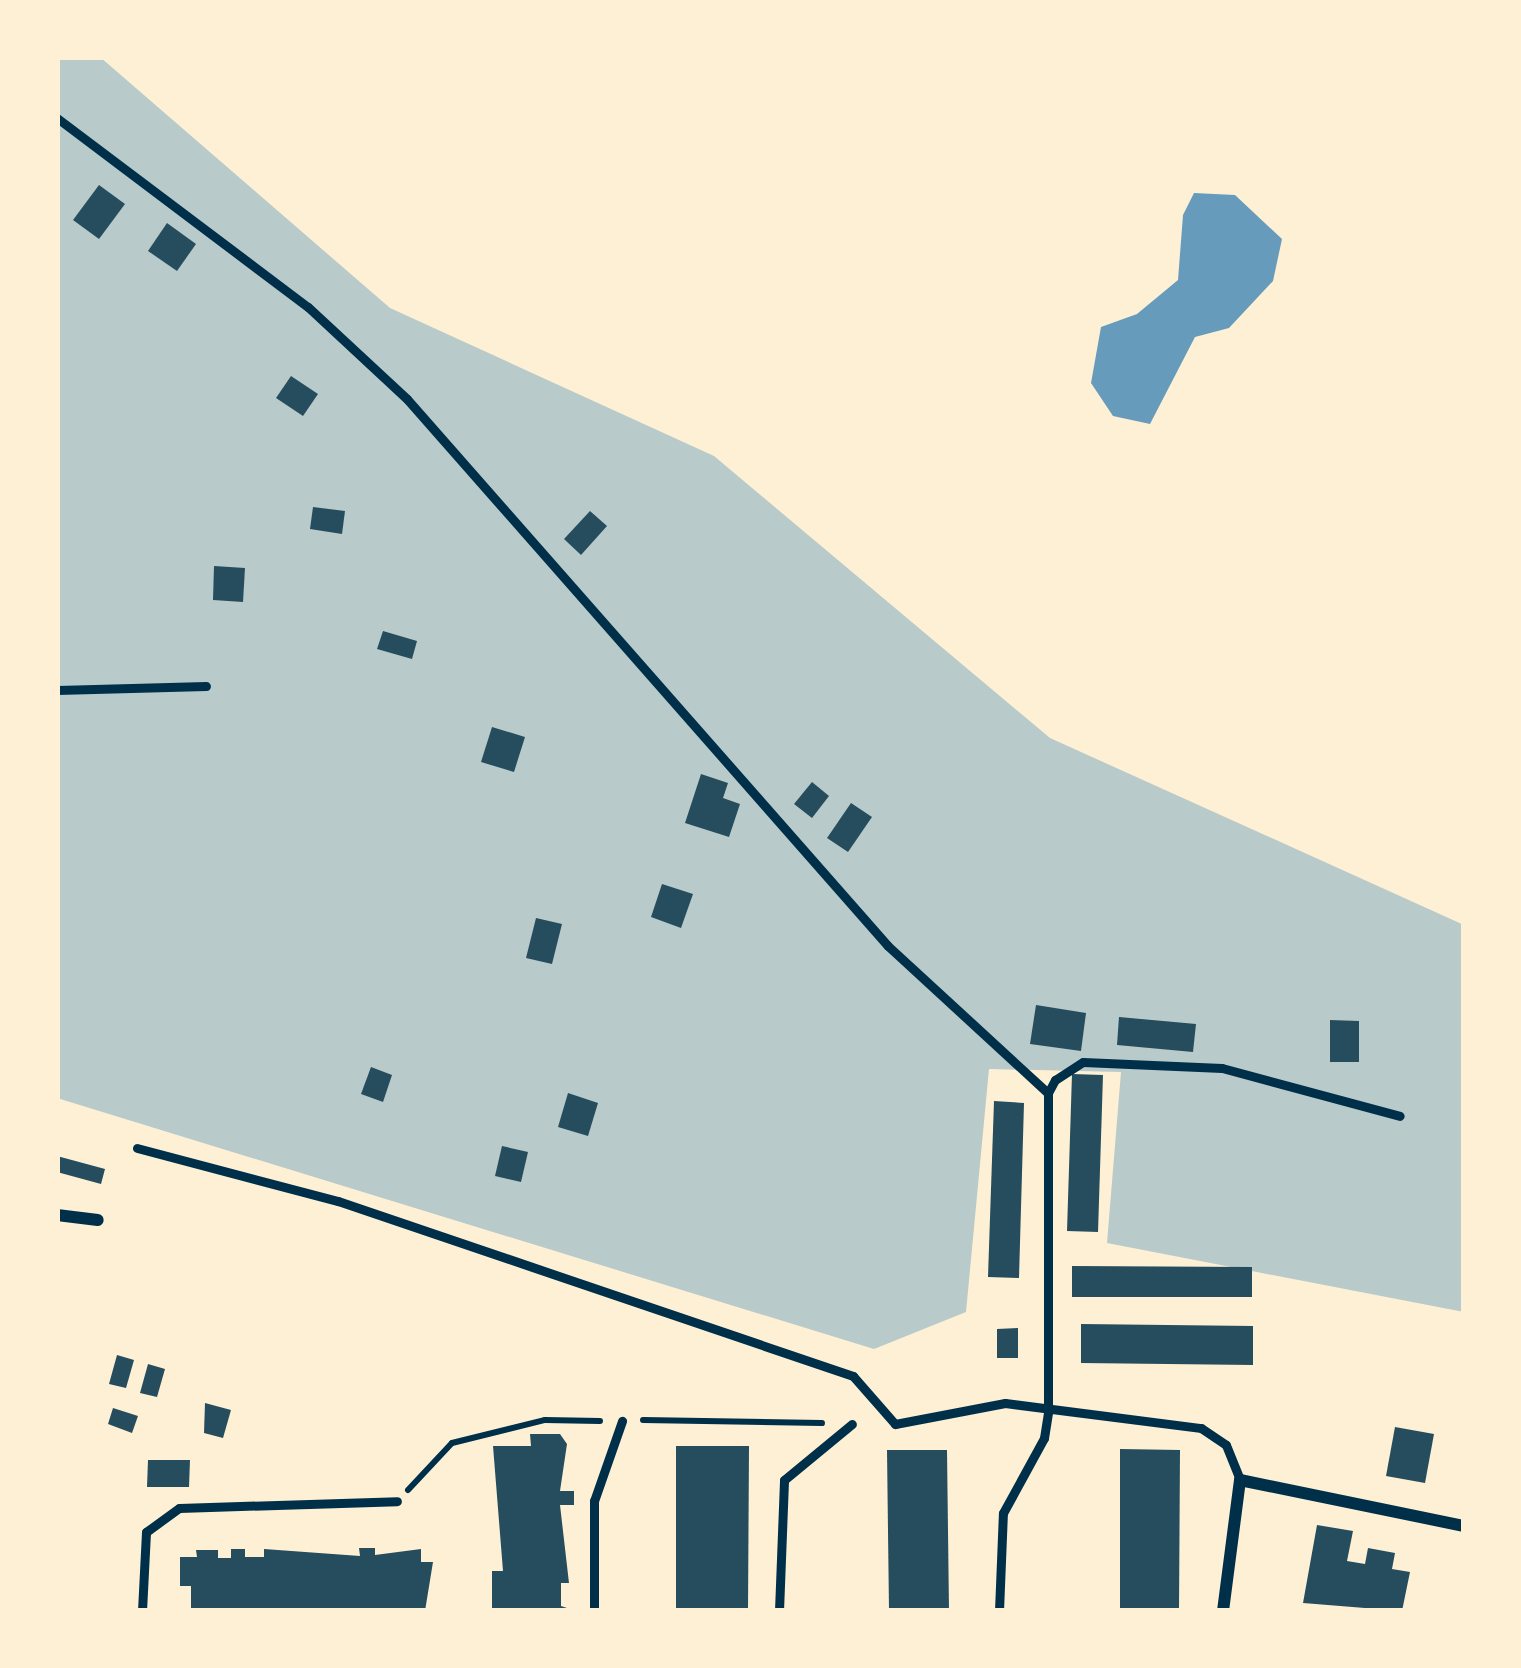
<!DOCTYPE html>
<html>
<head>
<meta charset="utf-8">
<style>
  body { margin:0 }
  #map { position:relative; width:1521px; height:1668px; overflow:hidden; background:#fdf0d5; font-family:Montserrat,sans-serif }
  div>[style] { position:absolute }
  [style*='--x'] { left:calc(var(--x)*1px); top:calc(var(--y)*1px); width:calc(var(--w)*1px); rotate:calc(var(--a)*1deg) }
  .green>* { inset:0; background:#b9caca }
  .water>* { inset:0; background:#669bbc }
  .building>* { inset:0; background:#264d5e }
  .path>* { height:6px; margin:-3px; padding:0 3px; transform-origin:3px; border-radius:3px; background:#003049 }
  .service>* { height:9px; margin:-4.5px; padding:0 4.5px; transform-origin:4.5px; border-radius:4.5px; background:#003049 }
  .minor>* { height:12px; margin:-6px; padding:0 6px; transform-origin:6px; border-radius:6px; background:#003049 }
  span { translate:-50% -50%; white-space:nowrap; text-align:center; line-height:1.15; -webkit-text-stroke:9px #fdf0d5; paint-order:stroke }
  .frame { position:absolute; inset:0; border:60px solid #fdf0d5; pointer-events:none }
</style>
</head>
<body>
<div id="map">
  <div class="green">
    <i style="clip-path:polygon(57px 57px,100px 57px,390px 308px,714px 456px,1050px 738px,1464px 925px,1464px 1312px,1107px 1243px,1121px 1072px,989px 1069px,966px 1312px,874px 1349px,57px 1098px)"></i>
  </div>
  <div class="water">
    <i style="clip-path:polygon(1194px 193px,1235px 195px,1282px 239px,1273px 281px,1229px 328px,1195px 337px,1150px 424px,1113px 416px,1091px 383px,1101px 327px,1137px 314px,1178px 280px,1183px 215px)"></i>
  </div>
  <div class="building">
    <i style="clip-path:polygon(99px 185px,125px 204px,99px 239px,73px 220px)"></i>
    <i style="clip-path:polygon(167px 223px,196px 244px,177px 271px,148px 251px)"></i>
    <i style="clip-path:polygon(291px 376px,318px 394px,303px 416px,276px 398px)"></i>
    <i style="clip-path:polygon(313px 507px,345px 511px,342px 534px,310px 529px)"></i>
    <i style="clip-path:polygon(590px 511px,607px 526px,581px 555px,564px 539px)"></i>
    <i style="clip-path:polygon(214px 566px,245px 568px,243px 602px,213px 600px)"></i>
    <i style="clip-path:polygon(383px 631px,417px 641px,412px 659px,377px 649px)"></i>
    <i style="clip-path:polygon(492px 727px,525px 737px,514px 772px,481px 762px)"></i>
    <i style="clip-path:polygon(701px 774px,728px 783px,723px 798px,740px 804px,729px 837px,685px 823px)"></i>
    <i style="clip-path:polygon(812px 782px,829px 796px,812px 818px,794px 804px)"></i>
    <i style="clip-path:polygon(851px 803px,872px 817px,848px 852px,827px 838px)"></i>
    <i style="clip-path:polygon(662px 884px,693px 894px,681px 928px,651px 917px)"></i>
    <i style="clip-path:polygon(536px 918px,562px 924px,552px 964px,526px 958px)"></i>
    <i style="clip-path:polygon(1036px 1005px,1086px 1013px,1081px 1051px,1030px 1044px)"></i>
    <i style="clip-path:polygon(1119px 1017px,1196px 1024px,1193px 1052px,1117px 1045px)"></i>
    <i style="clip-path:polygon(1330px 1020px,1359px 1021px,1359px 1062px,1330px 1062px)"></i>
    <i style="clip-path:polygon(371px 1067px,392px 1075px,383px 1102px,361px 1094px)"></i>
    <i style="clip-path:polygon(1072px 1074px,1103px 1075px,1098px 1232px,1067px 1231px)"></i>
    <i style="clip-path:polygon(568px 1093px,598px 1103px,588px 1136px,558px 1127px)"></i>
    <i style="clip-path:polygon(994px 1101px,1024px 1103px,1019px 1278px,988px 1277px)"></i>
    <i style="clip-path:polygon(502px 1146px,528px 1152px,521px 1182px,495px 1176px)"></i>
    <i style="clip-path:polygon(57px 1156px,105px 1169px,101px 1184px,57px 1172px)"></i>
    <i style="clip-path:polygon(1072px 1266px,1252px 1267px,1252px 1297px,1072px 1297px)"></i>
    <i style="clip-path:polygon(1081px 1324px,1253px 1326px,1253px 1365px,1081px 1363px)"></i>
    <i style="clip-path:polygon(1018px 1328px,1018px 1358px,997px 1358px,997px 1329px)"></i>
    <i style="clip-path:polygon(117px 1355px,134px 1360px,126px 1388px,109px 1384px)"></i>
    <i style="clip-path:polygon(148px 1364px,165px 1369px,157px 1397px,140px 1393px)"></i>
    <i style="clip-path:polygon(205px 1403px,231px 1410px,223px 1438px,204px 1433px)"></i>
    <i style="clip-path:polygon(113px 1408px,138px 1416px,132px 1433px,108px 1424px)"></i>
    <i style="clip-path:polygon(1395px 1427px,1434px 1434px,1425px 1483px,1386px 1476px)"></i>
    <i style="clip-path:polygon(530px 1434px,560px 1434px,567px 1444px,560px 1491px,574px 1491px,574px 1505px,560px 1505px,569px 1583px,561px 1583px,561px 1606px,576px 1611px,492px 1611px,492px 1571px,503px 1571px,493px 1446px,531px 1446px)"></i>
    <i style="clip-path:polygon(676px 1446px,749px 1446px,748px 1611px,676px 1611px)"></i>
    <i style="clip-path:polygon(1120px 1449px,1180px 1450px,1179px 1611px,1120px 1611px)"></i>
    <i style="clip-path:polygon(887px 1450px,947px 1450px,949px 1611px,889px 1611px)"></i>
    <i style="clip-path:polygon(148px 1460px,190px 1460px,189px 1487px,147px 1487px)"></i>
    <i style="clip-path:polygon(1317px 1525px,1353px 1531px,1347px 1561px,1365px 1564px,1368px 1548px,1395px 1553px,1392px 1569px,1410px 1572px,1402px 1611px,1303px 1603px)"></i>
    <i style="clip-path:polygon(359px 1548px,375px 1548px,375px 1555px,421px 1549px,421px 1562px,433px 1562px,425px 1611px,191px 1611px,191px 1586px,180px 1586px,180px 1557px,197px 1557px,196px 1550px,218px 1550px,218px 1558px,231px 1558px,231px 1549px,245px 1549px,245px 1557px,264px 1557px,264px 1549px,360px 1556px)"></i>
  </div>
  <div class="path">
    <i style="--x:643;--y:1420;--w:179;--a:1"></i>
    <i style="--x:408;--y:1490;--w:64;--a:-46.9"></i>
    <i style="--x:452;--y:1443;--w:96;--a:-13.9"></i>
    <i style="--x:545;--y:1420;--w:55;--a:1"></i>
  </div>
  <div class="service">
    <i style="--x:57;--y:118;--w:314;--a:37"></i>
    <i style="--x:308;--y:307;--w:135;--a:42.9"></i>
    <i style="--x:407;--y:399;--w:728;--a:48.67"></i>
    <i style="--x:888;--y:946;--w:217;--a:42.6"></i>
    <i style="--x:57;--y:690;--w:149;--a:-1.5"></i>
    <i style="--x:137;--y:1148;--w:208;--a:14.8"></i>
    <i style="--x:338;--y:1201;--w:544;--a:18.77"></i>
    <i style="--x:853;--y:1376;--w:64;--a:48.8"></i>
    <i style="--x:895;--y:1424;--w:112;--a:-10.8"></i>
    <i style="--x:1005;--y:1403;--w:198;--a:7.3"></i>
    <i style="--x:1201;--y:1428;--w:30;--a:34"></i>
    <i style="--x:1226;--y:1445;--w:38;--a:68"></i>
    <i style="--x:142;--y:1611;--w:79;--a:-87.1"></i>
    <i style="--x:146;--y:1532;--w:41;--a:-36"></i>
    <i style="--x:179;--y:1508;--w:218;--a:-1.8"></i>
    <i style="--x:594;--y:1611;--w:110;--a:-90"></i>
    <i style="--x:594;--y:1501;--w:85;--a:-70.7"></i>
    <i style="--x:779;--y:1611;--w:131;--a:-87.8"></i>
    <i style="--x:784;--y:1480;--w:88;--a:-39.5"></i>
    <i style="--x:999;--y:1611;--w:98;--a:-87.7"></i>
    <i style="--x:1003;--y:1513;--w:85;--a:-61.3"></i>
    <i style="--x:1044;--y:1438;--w:26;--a:-81"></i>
    <i style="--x:1048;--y:1412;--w:319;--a:-90"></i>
    <i style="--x:1048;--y:1093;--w:15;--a:-62"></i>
    <i style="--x:1055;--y:1080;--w:33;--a:-33"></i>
    <i style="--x:1083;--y:1062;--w:139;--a:2.5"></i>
    <i style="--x:1222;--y:1068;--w:184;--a:15.1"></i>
  </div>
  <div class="minor">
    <i style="--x:57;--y:1215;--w:41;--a:7"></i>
    <i style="--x:1223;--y:1611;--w:132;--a:-82.6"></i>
    <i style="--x:1240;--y:1480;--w:229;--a:11.6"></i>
  </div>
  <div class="frame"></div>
</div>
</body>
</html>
